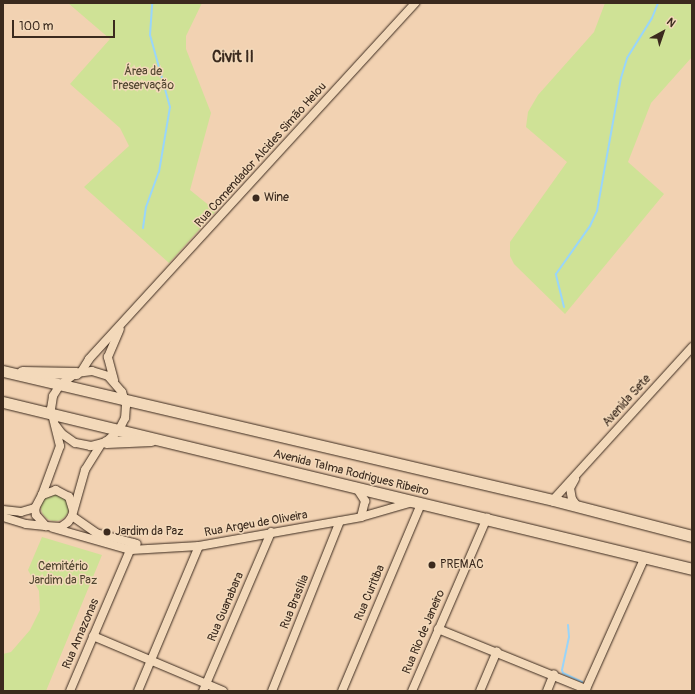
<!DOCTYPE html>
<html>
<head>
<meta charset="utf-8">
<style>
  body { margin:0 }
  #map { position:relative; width:695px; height:694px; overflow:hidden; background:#f2d2b2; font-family:Pangolin,sans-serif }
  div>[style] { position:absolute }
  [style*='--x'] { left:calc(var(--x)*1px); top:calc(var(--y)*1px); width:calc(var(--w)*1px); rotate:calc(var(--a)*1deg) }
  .green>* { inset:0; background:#cfe296 }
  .round { border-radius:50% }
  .stream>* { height:2px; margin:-1px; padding:0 1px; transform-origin:1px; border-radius:1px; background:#99d5fa }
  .roads { filter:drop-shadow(0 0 1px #3b2a1e) drop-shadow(0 0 1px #3b2a1e) }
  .minor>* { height:8px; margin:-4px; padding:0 4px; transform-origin:4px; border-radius:4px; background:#f3d9ba }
  .secondary>* { height:11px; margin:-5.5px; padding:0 5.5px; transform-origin:5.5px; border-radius:5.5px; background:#f3d9ba }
  .dots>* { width:11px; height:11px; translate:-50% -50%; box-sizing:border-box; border:2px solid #f3d9ba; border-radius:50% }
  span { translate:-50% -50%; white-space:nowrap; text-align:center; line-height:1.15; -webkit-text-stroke:3px #f3d9ba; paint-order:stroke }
  .park-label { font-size:12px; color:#514630 }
  .street-label { font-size:12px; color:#3b2a1e }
  .poi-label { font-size:12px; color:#3b2a1e }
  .left { translate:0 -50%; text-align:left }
  .district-label { font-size:16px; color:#3b2a1e; font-weight:700 }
  .frame { position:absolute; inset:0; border:4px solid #3b2a1e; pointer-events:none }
  .north { position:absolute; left:643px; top:12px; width:40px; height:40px; -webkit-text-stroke:3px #f3d9ba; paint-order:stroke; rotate:40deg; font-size:11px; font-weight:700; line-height:16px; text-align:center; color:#3b2a1e }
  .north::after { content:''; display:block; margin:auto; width:14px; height:18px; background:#3b2a1e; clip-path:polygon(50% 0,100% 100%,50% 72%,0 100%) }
  .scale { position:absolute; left:12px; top:20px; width:103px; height:18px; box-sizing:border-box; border:2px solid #3b2a1e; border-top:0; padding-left:5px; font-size:12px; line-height:14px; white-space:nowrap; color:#3b2a1e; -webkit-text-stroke:3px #f3d9ba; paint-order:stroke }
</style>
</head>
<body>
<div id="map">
  <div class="green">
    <i style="clip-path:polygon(68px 3px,202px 3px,186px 36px,186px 49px,211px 113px,190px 190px,216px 211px,169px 263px,84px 187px,129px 146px,120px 128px,70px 84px,110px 39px)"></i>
    <i style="clip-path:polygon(605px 3px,692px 3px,692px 57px,651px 103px,628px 162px,664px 194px,565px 314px,514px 264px,510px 256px,510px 242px,567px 162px,526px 127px,528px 112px,538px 95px,594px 32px)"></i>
    <i class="round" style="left:41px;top:493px;width:28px;height:28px"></i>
    <i style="clip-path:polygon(42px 537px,102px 555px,46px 691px,3px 691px,3px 654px,11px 652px,30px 630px,40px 610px,39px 591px,28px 570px)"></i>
  </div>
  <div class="stream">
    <i style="--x:143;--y:228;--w:21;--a:-82"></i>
    <i style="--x:146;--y:207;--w:37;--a:-70"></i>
    <i style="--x:159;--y:172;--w:66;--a:-80.4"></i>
    <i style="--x:170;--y:107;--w:75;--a:-105.5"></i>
    <i style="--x:150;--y:35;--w:32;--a:-86"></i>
    <i style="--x:564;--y:307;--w:34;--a:-104"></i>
    <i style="--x:556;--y:274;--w:59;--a:-54.7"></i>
    <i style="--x:590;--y:226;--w:17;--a:-65"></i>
    <i style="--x:597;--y:211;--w:135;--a:-79.8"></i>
    <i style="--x:621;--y:78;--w:21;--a:-73"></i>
    <i style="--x:627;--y:58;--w:47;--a:-58"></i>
    <i style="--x:652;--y:18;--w:16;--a:-68"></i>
    <i style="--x:568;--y:625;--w:12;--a:85"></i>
    <i style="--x:569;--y:637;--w:34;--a:102"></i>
    <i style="--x:562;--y:670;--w:3;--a:72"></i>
    <i style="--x:563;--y:673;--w:21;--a:25"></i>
    <i style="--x:582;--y:682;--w:3;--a:108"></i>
  </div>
  <div class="roads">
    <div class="minor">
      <i style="--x:81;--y:372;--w:15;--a:-58"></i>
      <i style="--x:89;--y:359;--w:483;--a:-47.5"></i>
      <i style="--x:114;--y:380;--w:24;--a:-105"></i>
      <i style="--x:108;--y:357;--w:30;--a:-67"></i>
      <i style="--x:575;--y:479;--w:10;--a:119"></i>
      <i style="--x:570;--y:488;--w:11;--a:80"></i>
      <i style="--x:572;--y:499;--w:9;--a:54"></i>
      <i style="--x:356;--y:487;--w:17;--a:57"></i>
      <i style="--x:365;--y:501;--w:16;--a:104"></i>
      <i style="--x:42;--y:495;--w:52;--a:-69.8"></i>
      <i style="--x:60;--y:446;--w:38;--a:-104"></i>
      <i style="--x:51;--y:409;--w:13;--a:-81"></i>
      <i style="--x:53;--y:396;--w:13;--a:-58"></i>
      <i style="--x:60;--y:385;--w:20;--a:-37"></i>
      <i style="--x:76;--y:373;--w:16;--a:-7"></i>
      <i style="--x:92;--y:371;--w:17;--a:17"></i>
      <i style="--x:108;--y:376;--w:21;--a:49"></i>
      <i style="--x:122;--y:392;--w:14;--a:73"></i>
      <i style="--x:126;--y:405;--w:13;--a:94"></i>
      <i style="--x:125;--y:418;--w:13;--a:117"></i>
      <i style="--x:119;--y:430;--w:18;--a:137"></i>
      <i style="--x:106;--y:442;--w:16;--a:165"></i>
      <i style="--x:91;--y:446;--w:16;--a:-169"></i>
      <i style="--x:75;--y:443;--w:16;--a:-145"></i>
      <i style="--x:62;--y:434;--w:10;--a:-127"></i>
      <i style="--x:553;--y:500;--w:207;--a:-47.7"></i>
      <i style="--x:3;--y:510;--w:18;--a:6"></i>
      <i style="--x:21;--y:512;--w:15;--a:-16"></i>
      <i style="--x:73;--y:510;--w:14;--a:-107"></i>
      <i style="--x:69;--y:497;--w:15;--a:-152"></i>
      <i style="--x:56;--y:490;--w:15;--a:160"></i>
      <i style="--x:42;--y:495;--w:15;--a:118"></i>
      <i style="--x:35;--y:508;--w:7;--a:82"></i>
      <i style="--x:36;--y:515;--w:15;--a:48"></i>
      <i style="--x:46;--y:526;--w:15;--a:4"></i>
      <i style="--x:61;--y:527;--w:9;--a:-36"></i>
      <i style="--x:68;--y:522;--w:7;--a:-56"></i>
      <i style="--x:72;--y:516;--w:48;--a:-74.2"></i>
      <i style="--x:85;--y:470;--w:31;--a:-58"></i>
      <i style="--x:72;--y:516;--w:29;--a:35"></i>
      <i style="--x:96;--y:533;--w:42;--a:15"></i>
      <i style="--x:3;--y:517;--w:24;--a:17"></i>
      <i style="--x:26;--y:524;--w:19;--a:6"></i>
      <i style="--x:53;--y:528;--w:81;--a:15.8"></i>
      <i style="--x:131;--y:550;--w:68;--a:-3.4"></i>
      <i style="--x:199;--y:546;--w:165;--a:-10.1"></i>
      <i style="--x:361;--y:517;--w:54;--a:-16.1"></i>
      <i style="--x:438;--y:629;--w:160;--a:22.1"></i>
      <i style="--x:93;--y:636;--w:141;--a:22.9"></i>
      <i style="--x:70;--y:691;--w:161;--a:-66.9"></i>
      <i style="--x:138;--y:691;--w:157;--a:-67.2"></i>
      <i style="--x:203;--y:691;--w:173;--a:-66.8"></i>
      <i style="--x:272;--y:691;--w:183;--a:-68.2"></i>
      <i style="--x:342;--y:691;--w:203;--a:-67.1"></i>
      <i style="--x:412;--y:691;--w:189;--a:-66.6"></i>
      <i style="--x:480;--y:691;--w:43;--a:-67"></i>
      <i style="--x:547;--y:691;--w:18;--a:-68"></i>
      <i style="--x:585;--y:691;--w:147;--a:-65.9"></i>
    </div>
    <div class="secondary">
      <i style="--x:3;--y:371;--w:565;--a:13.2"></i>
      <i style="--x:553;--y:500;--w:144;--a:14.5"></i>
      <i style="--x:22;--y:372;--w:54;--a:1.1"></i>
      <i style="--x:3;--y:402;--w:709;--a:13.62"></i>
      <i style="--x:106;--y:442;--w:45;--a:-2.5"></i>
    </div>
  </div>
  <div class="dots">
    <i style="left:256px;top:198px;background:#3b2a1e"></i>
    <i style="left:107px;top:532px;background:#3b2a1e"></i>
    <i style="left:432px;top:565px;background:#3b2a1e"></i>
  </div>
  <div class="park-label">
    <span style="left:143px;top:79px">Área de<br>Preservação</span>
    <span style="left:63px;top:574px">Cemitério<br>Jardim da Paz</span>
  </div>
  <div class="street-label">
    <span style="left:261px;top:155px;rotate:-48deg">Rua Comendador Alcides Simão Helou</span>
    <span style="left:627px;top:401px;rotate:-48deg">Avenida Sete</span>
    <span style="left:351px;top:473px;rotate:14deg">Avenida Talma Rodrigues Ribeiro</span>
    <span style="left:256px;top:524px;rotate:-10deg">Rua Argeu de Oliveira</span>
    <span style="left:370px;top:593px;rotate:-67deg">Rua Curitiba</span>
    <span style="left:295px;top:602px;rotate:-68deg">Rua Brasília</span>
    <span style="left:226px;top:607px;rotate:-67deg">Rua Guanabara</span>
    <span style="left:424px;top:632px;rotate:-67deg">Rua Rio de Janeiro</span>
    <span style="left:81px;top:634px;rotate:-67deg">Rua Amazonas</span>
  </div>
  <div class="poi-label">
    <span class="left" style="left:264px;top:198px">Wine</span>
    <span class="left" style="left:115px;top:532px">Jardim da Paz</span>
    <span class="left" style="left:440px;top:565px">PREMAC</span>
  </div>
  <div class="district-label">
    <span style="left:233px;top:57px">Civit II</span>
  </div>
  <div class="frame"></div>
  <div class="north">N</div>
  <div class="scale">100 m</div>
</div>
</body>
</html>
